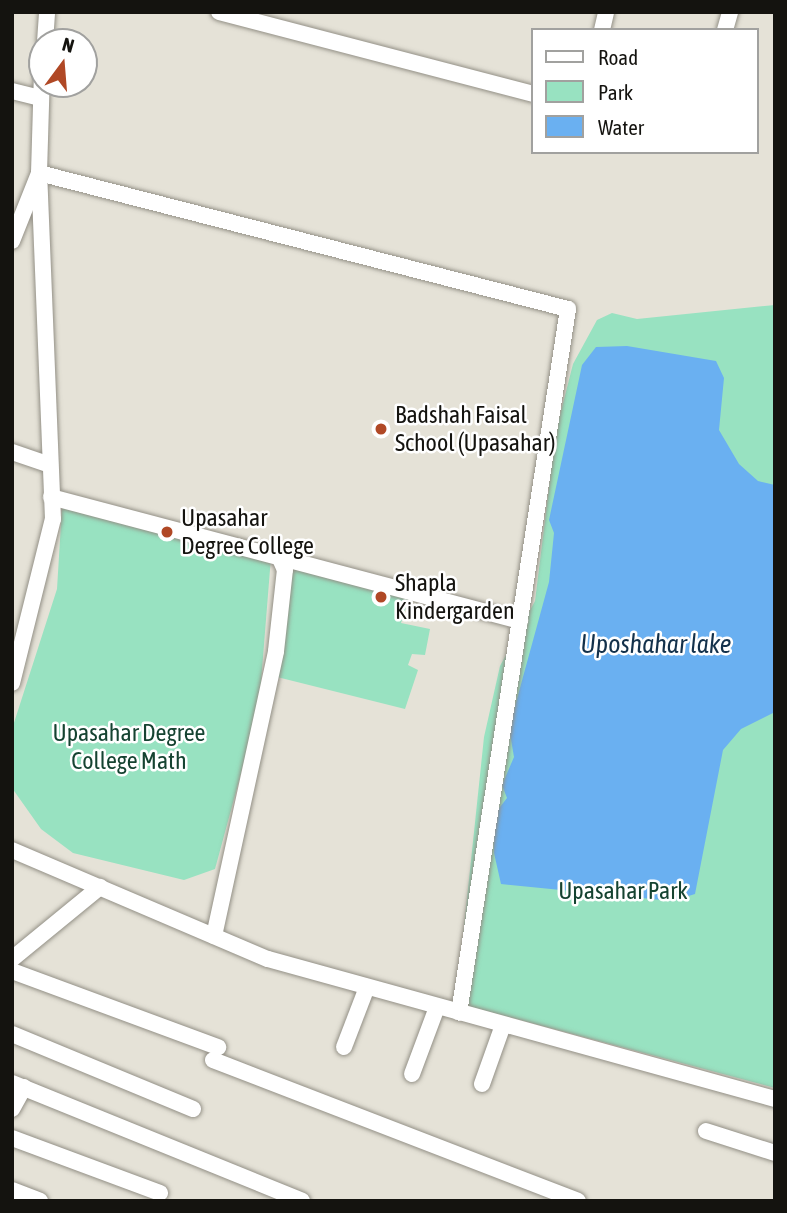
<!DOCTYPE html>
<html>
<head>
<meta charset="utf-8">
<style>
  body { margin:0 }
  #map { position:relative; width:787px; height:1213px; overflow:hidden; background:#e5e2d7; font-family:"Asap Condensed",sans-serif }
  div>[style] { position:absolute }
  [style*='--x'] { left:calc(var(--x)*1px); top:calc(var(--y)*1px); width:calc(var(--w)*1px); rotate:calc(var(--a)*1deg) }
  .green>* { inset:0; background:#98e2c1 }
  .water>* { inset:0; background:#6ab0f1 }
  .roads { filter:drop-shadow(0 0 2px #939086) drop-shadow(0 0 2px #939086) }
  .street>* { height:16px; margin:-8px; padding:0 8px; transform-origin:8px; border-radius:8px; background:#fff }
  .dots>* { width:19px; height:19px; translate:-50% -50%; box-sizing:border-box; border:4px solid #fff; border-radius:50% }
  span { translate:-50% -50%; white-space:nowrap; text-align:center; line-height:1.15; -webkit-text-stroke:5px #fff; paint-order:stroke }
  .poi-label { font-size:24px; color:#14130f }
  .left { translate:0 -50%; text-align:left }
  .park-label { font-size:24px; color:#154331 }
  .water-label { font-size:26px; color:#13314b; font-style:italic }
  .frame { position:absolute; inset:0; border:14px solid #14130f; pointer-events:none }
  .legend { position:absolute; left:531px; top:28px; width:228px; height:126px; box-sizing:border-box; background:#fff; border:2px solid #a1a19f; margin:0; padding:9px 12px; list-style:none; font-size:21px; color:#14130f }
  .legend li { display:flex; align-items:center; gap:14px; height:35px }
  .legend b { width:35px; border:2px solid #a1a19f }
  .north { position:absolute; left:28px; top:28px; width:70px; height:70px; box-sizing:border-box; background:#fff; border:2px solid #a1a19f; border-radius:50%; rotate:16deg; font-size:19px; font-weight:700; line-height:28px; text-align:center; color:#14130f }
  .north::after { content:''; display:block; margin:auto; width:24px; height:32px; background:#b04825; clip-path:polygon(50% 0,100% 100%,50% 72%,0 100%) }
</style>
</head>
<body>
<div id="map">
  <div class="green">
    <i style="clip-path:polygon(775px 305px,775px 1088px,456px 1003px,484px 737px,500px 666px,535px 601px,556px 431px,573px 364px,597px 320px,612px 313px,637px 319px)"></i>
    <i style="clip-path:polygon(62px 507px,271px 557px,259px 707px,215px 869px,184px 880px,73px 853px,41px 829px,12px 788px,12px 729px,57px 589px)"></i>
    <i style="clip-path:polygon(291px 564px,411px 590px,401px 623px,430px 629px,425px 655px,412px 654px,408px 665px,418px 670px,405px 709px,277px 677px)"></i>
  </div>
  <div class="water">
    <i style="clip-path:polygon(627px 346px,716px 361px,724px 378px,719px 430px,739px 464px,758px 481px,775px 485px,775px 712px,741px 729px,723px 750px,695px 894px,672px 901px,501px 884px,494px 853px,493px 816px,507px 798px,502px 785px,514px 757px,509px 728px,549px 582px,554px 533px,549px 520px,582px 365px,596px 347px)"></i>
  </div>
  <div class="roads">
    <div class="street">
      <i style="--x:219;--y:12;--w:325;--a:14.6"></i>
      <i style="--x:602;--y:30;--w:18;--a:-77"></i>
      <i style="--x:725;--y:30;--w:19;--a:-74"></i>
      <i style="--x:45;--y:42;--w:30;--a:-86"></i>
      <i style="--x:12;--y:91;--w:29;--a:14"></i>
      <i style="--x:12;--y:241;--w:73;--a:-68.3"></i>
      <i style="--x:39;--y:173;--w:546;--a:14.42"></i>
      <i style="--x:568;--y:309;--w:712;--a:98.8"></i>
      <i style="--x:12;--y:452;--w:40;--a:18.9"></i>
      <i style="--x:51;--y:497;--w:485;--a:14.8"></i>
      <i style="--x:12;--y:683;--w:169;--a:-76"></i>
      <i style="--x:53;--y:519;--w:346;--a:-92.3"></i>
      <i style="--x:39;--y:173;--w:100;--a:-88.3"></i>
      <i style="--x:12;--y:850;--w:278;--a:23.1"></i>
      <i style="--x:268;--y:959;--w:526;--a:15.44"></i>
      <i style="--x:214;--y:936;--w:292;--a:-77.7"></i>
      <i style="--x:276;--y:651;--w:81;--a:-83.7"></i>
      <i style="--x:285;--y:570;--w:17;--a:-114"></i>
      <i style="--x:12;--y:959;--w:114;--a:-39.3"></i>
      <i style="--x:12;--y:971;--w:220;--a:20.3"></i>
      <i style="--x:12;--y:1034;--w:196;--a:22.5"></i>
      <i style="--x:344;--y:1047;--w:64;--a:-69"></i>
      <i style="--x:213;--y:1060;--w:391;--a:21.1"></i>
      <i style="--x:412;--y:1074;--w:72;--a:-69.5"></i>
      <i style="--x:12;--y:1083;--w:313;--a:22.1"></i>
      <i style="--x:482;--y:1084;--w:63;--a:-70.4"></i>
      <i style="--x:12;--y:1109;--w:25;--a:-61"></i>
      <i style="--x:706;--y:1131;--w:72;--a:17.7"></i>
      <i style="--x:12;--y:1138;--w:158;--a:20.4"></i>
      <i style="--x:12;--y:1190;--w:30;--a:21"></i>
    </div>
  </div>
  <div class="dots">
    <i style="left:381px;top:429px;background:#b04825"></i>
    <i style="left:167px;top:532px;background:#b04825"></i>
    <i style="left:381px;top:597px;background:#b04825"></i>
  </div>
  <div class="poi-label">
    <span class="left" style="left:395px;top:429px">Badshah Faisal<br>School (Upasahar)</span>
    <span class="left" style="left:181px;top:532px">Upasahar<br>Degree College</span>
    <span class="left" style="left:395px;top:597px">Shapla<br>Kindergarden</span>
  </div>
  <div class="park-label">
    <span style="left:129px;top:747px">Upasahar Degree<br>College Math</span>
    <span style="left:623px;top:891px">Upasahar Park</span>
  </div>
  <div class="water-label">
    <span style="left:656px;top:645px">Uposhahar lake</span>
  </div>
  <div class="frame"></div>
  <ul class="legend">
  <li><b style="height:9px;background:#fff"></b>Road</li>
  <li><b style="height:19px;background:#98e2c1"></b>Park</li>
  <li><b style="height:19px;background:#6ab0f1"></b>Water</li>
  </ul>
  <div class="north">N</div>
</div>
</body>
</html>
